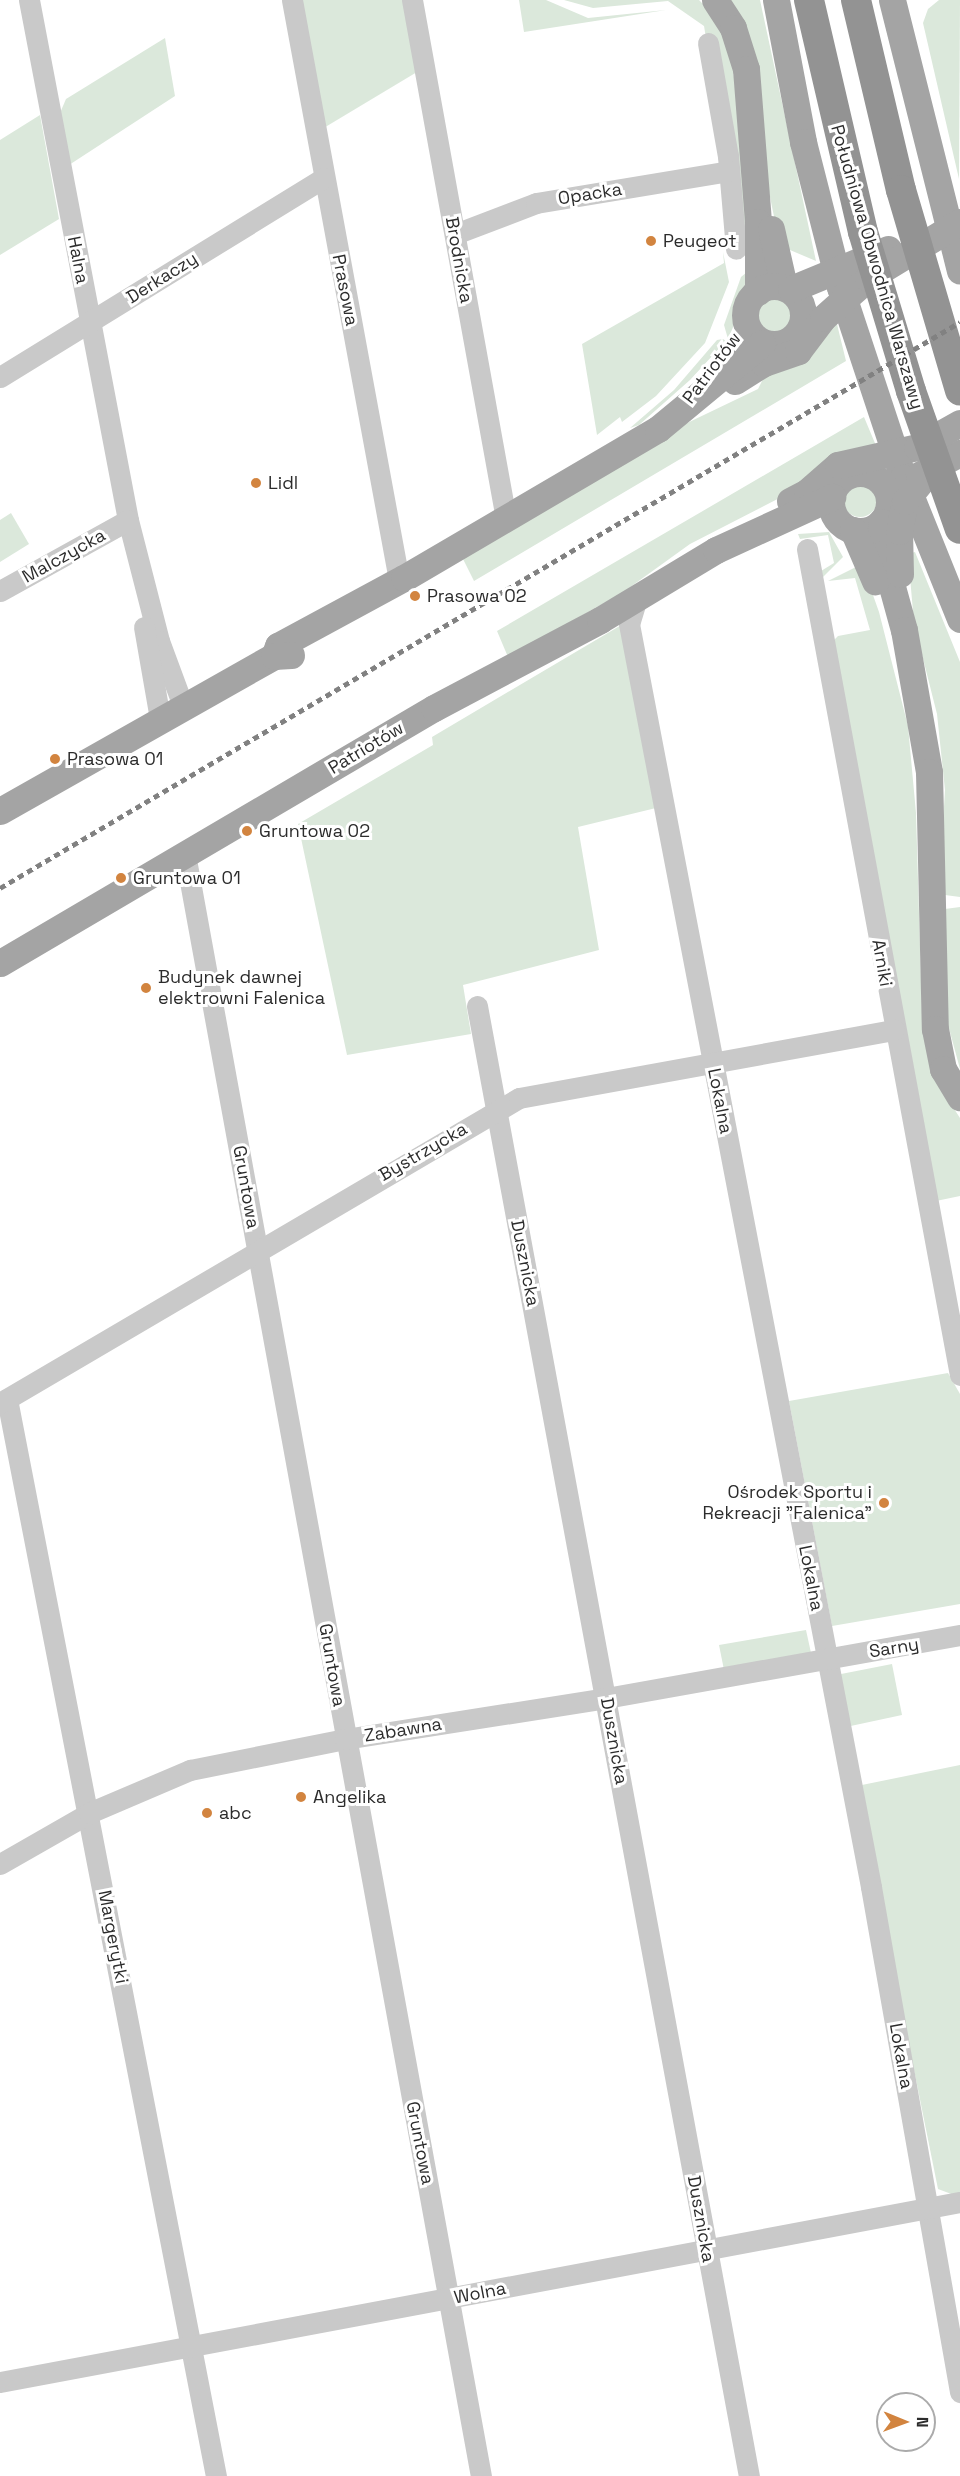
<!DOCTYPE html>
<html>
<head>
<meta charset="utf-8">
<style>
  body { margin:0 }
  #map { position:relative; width:960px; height:2476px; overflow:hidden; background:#fff; font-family:"Space Grotesk",sans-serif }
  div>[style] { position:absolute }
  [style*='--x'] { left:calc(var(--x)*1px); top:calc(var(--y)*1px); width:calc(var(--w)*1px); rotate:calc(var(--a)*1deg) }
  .green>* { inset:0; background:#dbe8db }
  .round { border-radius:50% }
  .minor>* { height:21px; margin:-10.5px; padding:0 10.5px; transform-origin:10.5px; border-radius:10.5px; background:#c9c9c9 }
  .major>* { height:27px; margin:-13.5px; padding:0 13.5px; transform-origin:13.5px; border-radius:13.5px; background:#a4a4a4 }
  .major>.ring { margin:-13.5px; padding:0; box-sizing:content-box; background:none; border:27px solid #a4a4a4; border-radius:50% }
  .highway>* { height:30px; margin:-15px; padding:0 15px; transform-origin:15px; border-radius:15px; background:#939393 }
  .rail>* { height:4.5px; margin-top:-2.25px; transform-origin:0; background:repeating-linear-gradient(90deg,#818181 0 6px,transparent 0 10.5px) }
  .dots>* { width:16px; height:16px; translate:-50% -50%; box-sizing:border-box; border:3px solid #fff; border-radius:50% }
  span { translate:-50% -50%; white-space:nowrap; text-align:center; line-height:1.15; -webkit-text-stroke:6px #fff; paint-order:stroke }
  .street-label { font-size:18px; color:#2c2c2c }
  .poi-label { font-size:18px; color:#2c2c2c }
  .left { translate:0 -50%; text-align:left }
  .right { translate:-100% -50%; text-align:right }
  .north { position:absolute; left:876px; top:2392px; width:60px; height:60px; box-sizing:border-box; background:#fff; border:2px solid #ababab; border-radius:50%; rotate:91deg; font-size:16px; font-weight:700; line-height:24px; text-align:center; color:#2c2c2c }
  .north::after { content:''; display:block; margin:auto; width:21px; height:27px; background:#d2843f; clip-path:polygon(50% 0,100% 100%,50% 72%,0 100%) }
</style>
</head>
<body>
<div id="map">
  <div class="green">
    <i style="clip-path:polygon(299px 0,404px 0,417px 72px,322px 129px)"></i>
    <i style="clip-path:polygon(519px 0,546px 0,588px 18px,666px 10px,524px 32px)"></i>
    <i style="clip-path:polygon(564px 0,699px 0,710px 11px,724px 36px,733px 68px,753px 253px,742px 255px,704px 26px,668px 1px,593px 8px)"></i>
    <i style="clip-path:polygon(730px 0,760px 0,816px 261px,790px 250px,781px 251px)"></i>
    <i style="clip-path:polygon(939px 0,960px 0,959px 179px,923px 23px,928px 9px)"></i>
    <i style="clip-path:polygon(165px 38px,175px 96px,69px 165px,60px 113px,66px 99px)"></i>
    <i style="clip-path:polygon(40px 115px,59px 219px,0 255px,0 140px)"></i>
    <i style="clip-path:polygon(723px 252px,729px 282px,705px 343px,656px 396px,622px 422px,620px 417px,597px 435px,582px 344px,724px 263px)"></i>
    <i style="clip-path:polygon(747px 272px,749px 290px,728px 339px,724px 325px,741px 277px)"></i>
    <i class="round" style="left:758px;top:299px;width:34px;height:34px"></i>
    <i style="clip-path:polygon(836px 320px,846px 361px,474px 581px,461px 555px,683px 425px,758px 389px,763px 379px)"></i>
    <i style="clip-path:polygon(723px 339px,726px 341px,690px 380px,639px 425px,630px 428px,674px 390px,717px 340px)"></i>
    <i style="clip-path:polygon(864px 417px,877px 448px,690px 544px,622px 593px,508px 657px,497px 631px)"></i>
    <i class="round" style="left:843px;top:483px;width:34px;height:34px"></i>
    <i style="clip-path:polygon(11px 513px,29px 544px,0 562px,0 520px)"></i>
    <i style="clip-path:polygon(829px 532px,843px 557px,823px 577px,821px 571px,834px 563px,828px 535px,800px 539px,798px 534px)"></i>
    <i style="clip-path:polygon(915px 552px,960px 662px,960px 897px,945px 895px,941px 857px,945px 790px,937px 714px,914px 623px,908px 554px)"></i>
    <i style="clip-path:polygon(862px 564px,879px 612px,908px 726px,916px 813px,922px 1014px,936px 1081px,960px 1118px,960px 1196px,936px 1201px,832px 642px,838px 636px,870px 630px,855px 578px,828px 581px)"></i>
    <i style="clip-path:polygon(623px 624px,656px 808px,578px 827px,599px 950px,463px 985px,471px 1034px,347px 1055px,298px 824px,433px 745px,432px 737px)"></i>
    <i style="clip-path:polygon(960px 907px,960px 1069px,947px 1021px,945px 909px)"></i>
    <i style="clip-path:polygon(948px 1373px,960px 1394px,960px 1604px,832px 1626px,789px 1401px)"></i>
    <i style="clip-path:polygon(806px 1630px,811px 1653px,724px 1670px,719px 1645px)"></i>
    <i style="clip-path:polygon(892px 1664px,902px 1715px,846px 1727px,836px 1675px)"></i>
    <i style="clip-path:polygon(960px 1765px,960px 2193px,954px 2195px,938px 2189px,857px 1786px)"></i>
  </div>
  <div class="minor">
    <i style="--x:29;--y:0;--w:529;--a:79.22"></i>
    <i style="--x:128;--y:520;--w:125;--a:75.6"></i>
    <i style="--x:159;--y:641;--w:69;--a:69.7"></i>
    <i style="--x:292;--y:0;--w:590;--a:79.55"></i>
    <i style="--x:412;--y:0;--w:527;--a:79.73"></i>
    <i style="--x:708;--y:43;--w:115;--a:80"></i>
    <i style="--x:728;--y:156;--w:93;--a:85.1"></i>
    <i style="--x:455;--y:234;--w:87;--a:-20.9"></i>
    <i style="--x:536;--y:203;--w:196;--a:-9.4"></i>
    <i style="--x:0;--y:377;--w:380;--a:-31.6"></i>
    <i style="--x:807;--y:549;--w:840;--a:79.51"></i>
    <i style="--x:0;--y:591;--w:146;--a:-29"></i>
    <i style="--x:637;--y:598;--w:27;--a:107"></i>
    <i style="--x:629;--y:624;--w:1286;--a:79.15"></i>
    <i style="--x:871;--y:1887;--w:513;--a:80"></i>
    <i style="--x:144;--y:627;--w:93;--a:80.1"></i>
    <i style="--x:185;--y:854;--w:1649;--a:79.66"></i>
    <i style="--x:477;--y:1006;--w:1495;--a:79.52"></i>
    <i style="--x:7;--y:1399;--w:1097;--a:79.02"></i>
    <i style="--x:0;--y:1403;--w:602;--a:-30.44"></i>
    <i style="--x:519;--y:1098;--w:381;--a:-10.3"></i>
    <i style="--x:0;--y:1864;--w:103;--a:-29.8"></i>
    <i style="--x:89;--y:1813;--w:110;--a:-23.1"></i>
    <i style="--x:190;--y:1770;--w:158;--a:-11.3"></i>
    <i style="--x:345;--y:1739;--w:264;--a:-8.9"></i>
    <i style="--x:606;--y:1698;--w:360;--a:-10.1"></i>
    <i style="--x:0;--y:2382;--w:977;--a:-10.62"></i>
  </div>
  <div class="major">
    <i style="--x:715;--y:0;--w:33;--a:57"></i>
    <i style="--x:733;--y:28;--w:43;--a:72.4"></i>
    <i style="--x:746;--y:69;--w:153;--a:85.5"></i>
    <i style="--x:758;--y:222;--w:70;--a:90"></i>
    <i style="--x:776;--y:0;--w:145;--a:79.2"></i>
    <i style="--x:803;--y:142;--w:150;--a:75.7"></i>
    <i style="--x:840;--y:287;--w:200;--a:71.7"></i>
    <i style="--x:903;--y:477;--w:153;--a:68.1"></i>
    <i style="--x:892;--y:0;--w:279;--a:75.9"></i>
    <i style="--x:771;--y:229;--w:58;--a:77.2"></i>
    <i class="ring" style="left:745px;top:286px;width:31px;height:31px"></i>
    <i style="--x:791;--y:289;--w:105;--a:-22.4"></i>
    <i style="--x:735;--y:381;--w:34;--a:-32"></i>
    <i style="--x:764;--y:363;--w:36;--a:-19"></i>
    <i style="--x:798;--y:351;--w:41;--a:-52.9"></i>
    <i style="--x:823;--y:318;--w:60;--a:-41.6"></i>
    <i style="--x:868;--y:278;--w:108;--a:-31.3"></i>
    <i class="ring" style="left:831px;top:473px;width:31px;height:31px"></i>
    <i style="--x:919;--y:475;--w:47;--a:-28.2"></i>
    <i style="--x:790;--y:501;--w:19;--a:-28"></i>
    <i style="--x:807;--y:492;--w:41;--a:-41.1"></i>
    <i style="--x:838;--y:465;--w:81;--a:-12.8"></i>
    <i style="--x:917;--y:447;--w:49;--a:-29.2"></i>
    <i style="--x:881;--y:522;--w:32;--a:86"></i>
    <i style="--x:883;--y:554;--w:79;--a:74.6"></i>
    <i style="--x:904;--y:630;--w:144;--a:80"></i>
    <i style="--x:929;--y:772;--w:257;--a:88.7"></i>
    <i style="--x:935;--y:1029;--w:41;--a:78.7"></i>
    <i style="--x:943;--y:1069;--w:33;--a:59"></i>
    <i style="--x:853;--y:530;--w:56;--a:66.7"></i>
    <i style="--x:900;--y:574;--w:43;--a:-91.3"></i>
    <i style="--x:899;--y:531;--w:31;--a:-79"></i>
    <i style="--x:905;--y:501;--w:38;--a:-51"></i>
    <i style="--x:274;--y:656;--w:11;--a:-68"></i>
    <i style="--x:278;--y:646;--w:143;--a:-28.4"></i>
    <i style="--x:404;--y:578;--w:294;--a:-30.4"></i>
    <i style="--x:658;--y:429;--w:135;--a:-39.6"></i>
    <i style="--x:0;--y:811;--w:315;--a:-29.5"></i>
    <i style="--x:274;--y:656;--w:17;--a:-3"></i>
    <i style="--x:0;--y:963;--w:503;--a:-30.44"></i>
    <i style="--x:434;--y:708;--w:188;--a:-27.9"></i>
    <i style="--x:600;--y:620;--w:135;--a:-31.1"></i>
    <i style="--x:716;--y:550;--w:128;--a:-24.6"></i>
  </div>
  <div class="highway">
    <i style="--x:809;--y:0;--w:238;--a:76.9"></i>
    <i style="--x:863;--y:232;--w:166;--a:73.2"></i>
    <i style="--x:911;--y:391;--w:146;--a:70.5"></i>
    <i style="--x:856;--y:0;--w:195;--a:76.7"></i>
    <i style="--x:901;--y:190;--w:209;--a:73.6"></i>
  </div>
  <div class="rail">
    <i style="--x:0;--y:888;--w:1114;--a:-30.52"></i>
  </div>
  <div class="dots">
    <i style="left:651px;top:241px;background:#d2843f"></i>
    <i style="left:256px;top:483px;background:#d2843f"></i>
    <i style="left:415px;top:596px;background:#d2843f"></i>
    <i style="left:55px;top:759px;background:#d2843f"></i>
    <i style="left:247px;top:831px;background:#d2843f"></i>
    <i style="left:121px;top:878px;background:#d2843f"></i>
    <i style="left:146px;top:988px;background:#d2843f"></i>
    <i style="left:884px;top:1503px;background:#d2843f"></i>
    <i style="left:301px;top:1797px;background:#d2843f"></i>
    <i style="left:207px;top:1813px;background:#d2843f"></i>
  </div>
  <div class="street-label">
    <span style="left:590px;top:194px;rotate:-9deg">Opacka</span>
    <span style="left:78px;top:260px;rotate:79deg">Halna</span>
    <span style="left:459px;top:260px;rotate:80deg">Brodnicka</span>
    <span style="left:877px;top:267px;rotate:74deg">Południowa Obwodnica Warszawy</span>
    <span style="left:162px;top:278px;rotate:-32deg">Derkaczy</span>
    <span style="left:345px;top:290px;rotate:79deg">Prasowa</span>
    <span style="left:712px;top:368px;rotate:-53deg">Patriotów</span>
    <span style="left:64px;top:556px;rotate:-29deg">Malczycka</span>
    <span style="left:366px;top:748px;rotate:-31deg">Patriotów</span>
    <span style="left:882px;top:963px;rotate:80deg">Arniki</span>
    <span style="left:720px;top:1101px;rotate:79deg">Lokalna</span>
    <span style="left:423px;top:1152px;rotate:-30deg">Bystrzycka</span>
    <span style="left:246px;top:1187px;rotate:80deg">Gruntowa</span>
    <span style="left:525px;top:1263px;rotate:79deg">Dusznicka</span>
    <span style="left:811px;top:1578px;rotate:79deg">Lokalna</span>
    <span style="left:894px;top:1648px;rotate:-9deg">Sarny</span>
    <span style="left:332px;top:1665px;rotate:80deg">Gruntowa</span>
    <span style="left:403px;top:1730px;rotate:-9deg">Zabawna</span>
    <span style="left:614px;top:1741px;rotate:80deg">Dusznicka</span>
    <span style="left:113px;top:1937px;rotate:79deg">Margerytki</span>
    <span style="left:901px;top:2056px;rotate:80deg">Lokalna</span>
    <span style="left:420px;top:2143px;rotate:79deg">Gruntowa</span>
    <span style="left:701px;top:2219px;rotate:80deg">Dusznicka</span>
    <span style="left:480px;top:2293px;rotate:-11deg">Wolna</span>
  </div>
  <div class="poi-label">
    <span class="left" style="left:663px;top:241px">Peugeot</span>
    <span class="left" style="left:268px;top:483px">Lidl</span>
    <span class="left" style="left:427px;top:596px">Prasowa 02</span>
    <span class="left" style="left:67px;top:759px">Prasowa 01</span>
    <span class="left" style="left:259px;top:831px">Gruntowa 02</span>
    <span class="left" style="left:133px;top:878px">Gruntowa 01</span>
    <span class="left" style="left:158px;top:988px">Budynek dawnej<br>elektrowni Falenica</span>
    <span class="right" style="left:872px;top:1503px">Ośrodek Sportu i<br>Rekreacji "Falenica"</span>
    <span class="left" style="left:313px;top:1797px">Angelika</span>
    <span class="left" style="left:219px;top:1813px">abc</span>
  </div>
  <div class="north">N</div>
</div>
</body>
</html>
